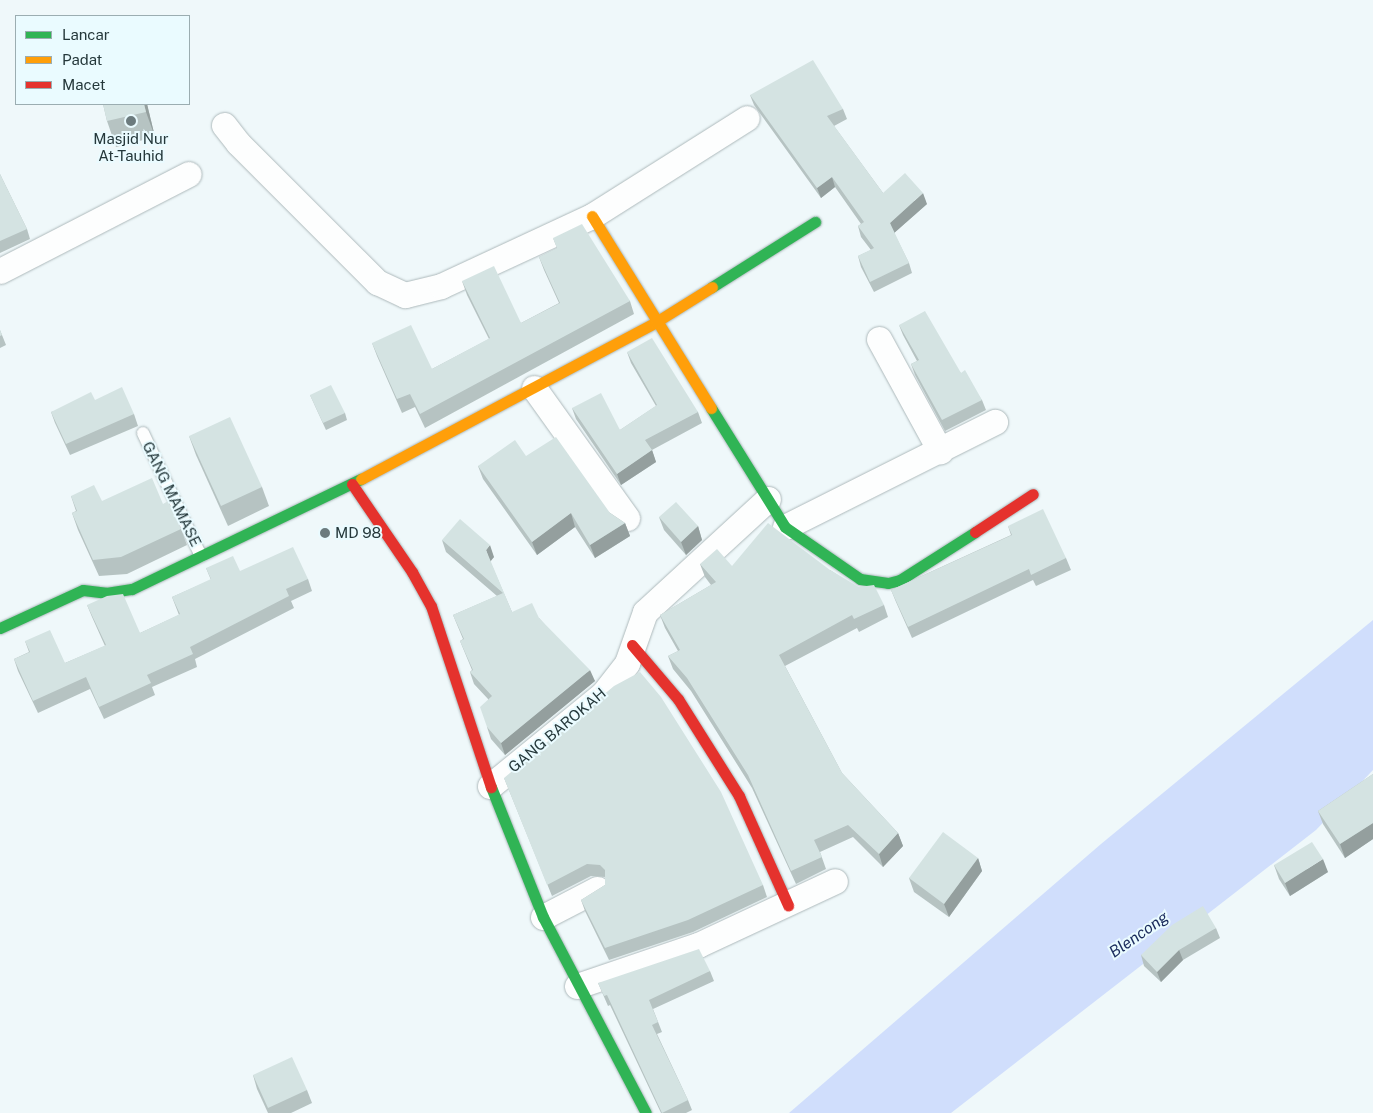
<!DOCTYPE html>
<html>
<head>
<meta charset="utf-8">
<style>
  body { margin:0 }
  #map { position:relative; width:1373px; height:1113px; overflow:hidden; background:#eff8fa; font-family:"Public Sans",sans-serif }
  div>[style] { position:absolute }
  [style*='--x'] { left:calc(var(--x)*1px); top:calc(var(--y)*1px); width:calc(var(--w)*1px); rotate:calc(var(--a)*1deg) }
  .water>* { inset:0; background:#d0defc }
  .roads { filter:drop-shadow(0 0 1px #adb9bb) drop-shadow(0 0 1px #adb9bb) }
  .lane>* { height:12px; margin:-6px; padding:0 6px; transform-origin:6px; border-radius:6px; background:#fdfefe }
  .street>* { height:25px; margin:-12.5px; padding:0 12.5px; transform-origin:12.5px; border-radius:12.5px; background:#fdfefe }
  .fast>* { height:11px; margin:-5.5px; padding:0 5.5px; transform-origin:5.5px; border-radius:5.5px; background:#30b455 }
  .slow>* { height:11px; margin:-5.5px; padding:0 5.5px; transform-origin:5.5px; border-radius:5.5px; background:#ff9f0a }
  .jam>* { height:11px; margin:-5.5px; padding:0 5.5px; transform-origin:5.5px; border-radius:5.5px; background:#e5322d }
  .wall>* { inset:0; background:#b6c3c2 }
  .shaded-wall>* { inset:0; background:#949f9e }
  .building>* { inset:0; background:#d4e3e2 }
  .dots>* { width:14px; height:14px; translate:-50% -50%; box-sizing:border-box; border:2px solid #eafbff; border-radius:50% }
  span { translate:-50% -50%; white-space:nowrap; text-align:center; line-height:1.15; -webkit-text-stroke:4px #eafbff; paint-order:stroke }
  .poi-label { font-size:15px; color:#25383b }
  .left { translate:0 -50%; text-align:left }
  .street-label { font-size:15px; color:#25383b }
  .water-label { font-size:16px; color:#1a2b5c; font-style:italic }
  .legend { position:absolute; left:15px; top:15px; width:175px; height:90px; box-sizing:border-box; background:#eafbff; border:1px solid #9badb1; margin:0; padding:6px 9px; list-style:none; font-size:15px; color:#25383b }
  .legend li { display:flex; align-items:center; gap:10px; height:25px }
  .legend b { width:25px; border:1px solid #9badb1 }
</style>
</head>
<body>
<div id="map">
  <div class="water">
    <i style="clip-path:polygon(1373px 620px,1373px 770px,1316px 830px,951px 1113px,789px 1113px,1101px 844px)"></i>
  </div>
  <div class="roads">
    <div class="lane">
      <i style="--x:143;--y:433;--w:136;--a:64.8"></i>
    </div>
    <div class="street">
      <i style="--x:224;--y:125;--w:23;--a:52"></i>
      <i style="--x:238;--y:143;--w:197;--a:45"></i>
      <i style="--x:377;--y:282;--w:31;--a:25"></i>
      <i style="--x:405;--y:295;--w:37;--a:-14"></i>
      <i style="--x:441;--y:286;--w:166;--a:-24.9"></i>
      <i style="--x:592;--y:216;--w:183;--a:-32.3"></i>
      <i style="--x:0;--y:271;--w:212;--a:-27.2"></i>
      <i style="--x:879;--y:339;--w:128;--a:61.4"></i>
      <i style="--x:534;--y:388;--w:160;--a:54.4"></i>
      <i style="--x:785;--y:527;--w:235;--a:-26.6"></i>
      <i style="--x:490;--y:786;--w:146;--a:-39.2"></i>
      <i style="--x:603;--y:694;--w:39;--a:-52"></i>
      <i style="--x:627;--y:663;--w:54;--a:-70.6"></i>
      <i style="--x:645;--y:612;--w:167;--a:-42.6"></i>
      <i style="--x:543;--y:917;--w:61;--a:-27.4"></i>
      <i style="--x:577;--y:986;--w:128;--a:-18.7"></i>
      <i style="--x:698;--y:945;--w:151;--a:-25"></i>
    </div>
    <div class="fast">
      <i style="--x:712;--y:287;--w:122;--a:-32.3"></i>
      <i style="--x:711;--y:408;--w:140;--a:58.1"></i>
      <i style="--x:785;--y:527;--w:91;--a:34.7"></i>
      <i style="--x:860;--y:579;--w:28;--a:8"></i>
      <i style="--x:888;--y:583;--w:12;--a:-14"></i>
      <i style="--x:900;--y:580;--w:89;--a:-32.6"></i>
      <i style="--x:0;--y:628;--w:91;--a:-24.6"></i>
      <i style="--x:83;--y:590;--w:23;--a:7"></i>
      <i style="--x:106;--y:593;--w:26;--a:-9"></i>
      <i style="--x:132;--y:589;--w:254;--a:-25.7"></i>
      <i style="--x:491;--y:787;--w:140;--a:68.2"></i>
      <i style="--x:543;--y:917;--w:221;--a:62.3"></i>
    </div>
    <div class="slow">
      <i style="--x:592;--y:216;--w:226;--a:58.2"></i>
      <i style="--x:361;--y:479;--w:334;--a:-28"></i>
      <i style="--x:656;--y:322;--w:66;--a:-32"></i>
    </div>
    <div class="jam">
      <i style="--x:352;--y:484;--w:107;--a:55.7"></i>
      <i style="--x:412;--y:572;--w:39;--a:61"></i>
      <i style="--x:431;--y:606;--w:191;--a:71.7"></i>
      <i style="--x:975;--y:532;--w:69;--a:-33.2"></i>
      <i style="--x:632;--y:645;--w:71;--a:49.6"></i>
      <i style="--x:678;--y:699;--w:115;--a:57.8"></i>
      <i style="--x:739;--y:796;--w:120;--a:65.8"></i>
    </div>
  </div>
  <div class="wall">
    <i style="clip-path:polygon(750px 95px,843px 109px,847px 119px,834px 126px,883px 193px,927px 204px,894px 233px,909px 263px,912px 273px,874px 292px,861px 267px,858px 256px,871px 250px,861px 237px,858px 226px,861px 224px,835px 187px,821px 198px,754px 105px)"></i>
    <i style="clip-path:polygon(103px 104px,147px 104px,155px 137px,116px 147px,107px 121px)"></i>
    <i style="clip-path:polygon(0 174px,27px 229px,30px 239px,0 253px)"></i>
    <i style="clip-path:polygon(553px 238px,630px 301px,634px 314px,425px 428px,415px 407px,402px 413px,377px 356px,372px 343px,432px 369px,489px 339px,467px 295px,462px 281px,521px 323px,559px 303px,544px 270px,539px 257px,557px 248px)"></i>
    <i style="clip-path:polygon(899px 325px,961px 373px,982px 400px,986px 410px,945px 431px,915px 375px,911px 364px,917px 361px,903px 335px)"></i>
    <i style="clip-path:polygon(0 330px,6px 345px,0 348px)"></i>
    <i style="clip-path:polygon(627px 352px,698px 412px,702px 423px,652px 450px,656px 462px,621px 485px,576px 419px,572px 408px,620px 430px,656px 406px,631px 363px)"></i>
    <i style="clip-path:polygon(310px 395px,345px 413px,347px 420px,326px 430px)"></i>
    <i style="clip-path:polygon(95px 400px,134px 414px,138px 426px,70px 455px,55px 423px,51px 412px)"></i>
    <i style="clip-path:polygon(189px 436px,262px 487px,269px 506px,228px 526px,196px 455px)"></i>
    <i style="clip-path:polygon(526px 456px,625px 523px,630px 536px,595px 558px,575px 527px,537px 555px,483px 479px,478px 466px)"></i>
    <i style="clip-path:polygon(71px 496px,102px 501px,163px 504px,181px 529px,187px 545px,127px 574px,99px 576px,78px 530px,72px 513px,76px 511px)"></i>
    <i style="clip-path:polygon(659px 517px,698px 526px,702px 540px,686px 555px,664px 530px)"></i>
    <i style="clip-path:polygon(1008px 526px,1066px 558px,1071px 570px,1036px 586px,1033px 580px,912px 638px,896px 602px,891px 590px,1011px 535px)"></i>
    <i style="clip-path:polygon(442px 540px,494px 557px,490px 561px,512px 612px,539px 618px,595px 681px,505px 755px,491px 739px,487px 727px,488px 699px,474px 684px,470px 672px,472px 670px,460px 641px,463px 639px,453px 615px,497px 596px,446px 552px)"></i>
    <i style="clip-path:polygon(700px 564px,732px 566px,830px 570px,884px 605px,888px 617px,859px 632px,857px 628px,785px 666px,842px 773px,898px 833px,903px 846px,883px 867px,853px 837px,820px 852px,826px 869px,796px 884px,752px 788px,691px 691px,673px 669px,668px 656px,678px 651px,665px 628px,660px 615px,711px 585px,705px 577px)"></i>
    <i style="clip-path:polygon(206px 568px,240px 571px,308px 579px,312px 591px,291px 601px,294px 608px,195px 659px,197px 667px,152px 687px,155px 695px,104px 719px,90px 689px,38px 713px,18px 671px,14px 659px,29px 652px,25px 641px,65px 663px,105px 646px,92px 617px,87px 605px,140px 633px,179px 615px,172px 597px,211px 580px)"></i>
    <i style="clip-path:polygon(1373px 774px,1373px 839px,1345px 858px,1323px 824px,1318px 811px)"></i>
    <i style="clip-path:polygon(504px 778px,763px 885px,767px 897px,693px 932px,609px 960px,585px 911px,581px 900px,605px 885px,605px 877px,591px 876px,552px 896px)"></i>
    <i style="clip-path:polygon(978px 858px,982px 871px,949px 917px,914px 892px,909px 878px)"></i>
    <i style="clip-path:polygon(1274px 865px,1328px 872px,1290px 896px,1279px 879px)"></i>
    <i style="clip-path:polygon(1216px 928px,1220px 938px,1183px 960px,1161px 982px,1144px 966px,1141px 955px)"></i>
    <i style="clip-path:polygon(710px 971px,714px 981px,653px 1009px,662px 1032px,657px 1034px,688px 1100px,692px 1110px,686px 1113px,661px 1113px,610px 1005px,608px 1006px,598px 983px)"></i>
    <i style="clip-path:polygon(253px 1075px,307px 1090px,312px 1103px,291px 1113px,268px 1113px,257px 1089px)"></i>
  </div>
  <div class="shaded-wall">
    <i style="clip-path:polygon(144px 104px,147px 104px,155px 137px,146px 112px)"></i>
    <i style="clip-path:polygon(832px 177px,835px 187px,821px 198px,817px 188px)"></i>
    <i style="clip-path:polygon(923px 193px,927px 204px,893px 234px,890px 223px)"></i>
    <i style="clip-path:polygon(652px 450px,656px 462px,621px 485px,617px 474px)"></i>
    <i style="clip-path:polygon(571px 513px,575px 527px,537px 555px,532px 542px)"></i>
    <i style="clip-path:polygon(625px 523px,630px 536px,595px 558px,590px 545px)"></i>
    <i style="clip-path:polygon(698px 526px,702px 540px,686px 555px,681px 542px)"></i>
    <i style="clip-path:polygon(490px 545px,494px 557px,490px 562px,486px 550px)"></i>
    <i style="clip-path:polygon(590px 670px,595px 681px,505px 755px,501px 743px)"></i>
    <i style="clip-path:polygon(1373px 823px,1373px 839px,1345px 858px,1340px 844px)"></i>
    <i style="clip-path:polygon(898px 833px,903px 846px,883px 867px,879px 854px)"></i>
    <i style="clip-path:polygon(978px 858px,982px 871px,949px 917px,944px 904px)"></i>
    <i style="clip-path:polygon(1323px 859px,1328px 872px,1290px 896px,1285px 883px)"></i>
    <i style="clip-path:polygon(1179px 950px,1183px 960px,1161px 982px,1157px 972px)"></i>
  </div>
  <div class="building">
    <i style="clip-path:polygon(813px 60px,843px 109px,827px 116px,883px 193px,905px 173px,923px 193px,890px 223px,909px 263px,870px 282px,858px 256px,874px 248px,858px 226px,864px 222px,832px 177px,817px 188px,750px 95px)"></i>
    <i style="clip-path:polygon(103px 104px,144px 104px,146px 112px,107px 121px)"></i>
    <i style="clip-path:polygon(0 174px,27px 229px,0 241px)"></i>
    <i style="clip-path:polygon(582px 224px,630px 301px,420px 414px,410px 394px,397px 399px,372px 343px,411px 325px,432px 369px,490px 338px,462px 281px,494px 266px,521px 323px,560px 303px,539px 257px,557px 248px,553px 238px)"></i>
    <i style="clip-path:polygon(925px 311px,961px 373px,965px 370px,982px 400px,942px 420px,911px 364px,919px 360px,899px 325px)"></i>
    <i style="clip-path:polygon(0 330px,2px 335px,0 336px)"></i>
    <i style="clip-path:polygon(652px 338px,698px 412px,645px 440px,652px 450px,617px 474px,572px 408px,601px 393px,620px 430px,657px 405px,627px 352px)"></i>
    <i style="clip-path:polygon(331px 385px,345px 413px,323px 423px,310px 395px)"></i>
    <i style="clip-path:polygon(122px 387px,134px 414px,66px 444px,51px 412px,91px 392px,95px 400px)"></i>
    <i style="clip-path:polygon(230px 417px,262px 487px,221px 506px,189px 436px)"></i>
    <i style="clip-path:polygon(556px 437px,610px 513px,625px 523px,590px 545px,571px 513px,532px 542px,478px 466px,515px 440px,526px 456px)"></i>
    <i style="clip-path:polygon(152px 478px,163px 504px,168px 501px,181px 529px,121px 557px,93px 560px,72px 513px,77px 511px,71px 496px,94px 485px,102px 501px)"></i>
    <i style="clip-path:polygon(676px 502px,698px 526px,681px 542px,659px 517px)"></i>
    <i style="clip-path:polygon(1043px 509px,1066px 558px,1031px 575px,1029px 569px,908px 627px,891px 590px,1012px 535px,1008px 526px)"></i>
    <i style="clip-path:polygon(460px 519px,490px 545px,486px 550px,512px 612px,532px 603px,539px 618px,590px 670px,501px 743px,487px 727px,480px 707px,492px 696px,470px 672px,473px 670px,460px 641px,464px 639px,453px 615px,503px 593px,442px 540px)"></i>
    <i style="clip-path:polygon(768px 523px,830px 570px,859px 587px,874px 585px,884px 605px,854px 619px,852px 615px,779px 655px,842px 773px,898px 833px,879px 854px,848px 825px,814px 840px,822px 857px,791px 871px,748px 775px,687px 678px,668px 656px,680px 650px,660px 615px,716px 582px,700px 564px,717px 549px,732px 566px)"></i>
    <i style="clip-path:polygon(293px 547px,308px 579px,286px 589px,289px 596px,190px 647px,193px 654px,147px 675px,151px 683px,99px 707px,86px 677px,33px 701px,14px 659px,30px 652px,25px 641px,50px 630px,65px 663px,106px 645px,87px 605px,107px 596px,123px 594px,140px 633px,180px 614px,172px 597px,211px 579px,206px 568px,233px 556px,240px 571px)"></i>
    <i style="clip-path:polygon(640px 672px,661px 697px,721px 792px,763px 885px,688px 920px,605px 948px,581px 900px,605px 885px,605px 870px,600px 865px,587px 864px,547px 885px,504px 778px,614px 686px)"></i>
    <i style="clip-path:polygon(1373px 774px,1373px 823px,1340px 844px,1318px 811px)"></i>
    <i style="clip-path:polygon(943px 832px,978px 858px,944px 904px,909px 878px)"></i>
    <i style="clip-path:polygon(1312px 842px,1323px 859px,1285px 883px,1274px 865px)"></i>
    <i style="clip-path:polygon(1203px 906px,1216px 928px,1179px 950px,1157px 972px,1141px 955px,1172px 925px)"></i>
    <i style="clip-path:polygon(699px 949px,710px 971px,649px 1000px,658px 1022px,652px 1025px,688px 1100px,662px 1113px,607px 995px,604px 996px,598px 983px)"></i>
    <i style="clip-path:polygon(292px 1057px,307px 1090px,268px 1108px,253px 1075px)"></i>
  </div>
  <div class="dots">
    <i style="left:131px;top:121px;background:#6c7b7e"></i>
    <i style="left:325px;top:533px;background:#6c7b7e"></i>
  </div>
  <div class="poi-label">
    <span style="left:131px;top:147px">Masjid Nur<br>At-Tauhid</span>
    <span class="left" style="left:335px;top:533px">MD 98</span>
  </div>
  <div class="street-label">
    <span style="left:172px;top:494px;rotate:64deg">GANG MAMASE</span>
    <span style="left:557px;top:730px;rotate:-40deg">GANG BAROKAH</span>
  </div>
  <div class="water-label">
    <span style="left:1139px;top:935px;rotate:-35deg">Blencong</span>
  </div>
  <ul class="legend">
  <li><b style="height:6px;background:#30b455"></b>Lancar</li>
  <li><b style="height:6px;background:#ff9f0a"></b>Padat</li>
  <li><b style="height:6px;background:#e5322d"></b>Macet</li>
  </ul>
</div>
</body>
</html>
